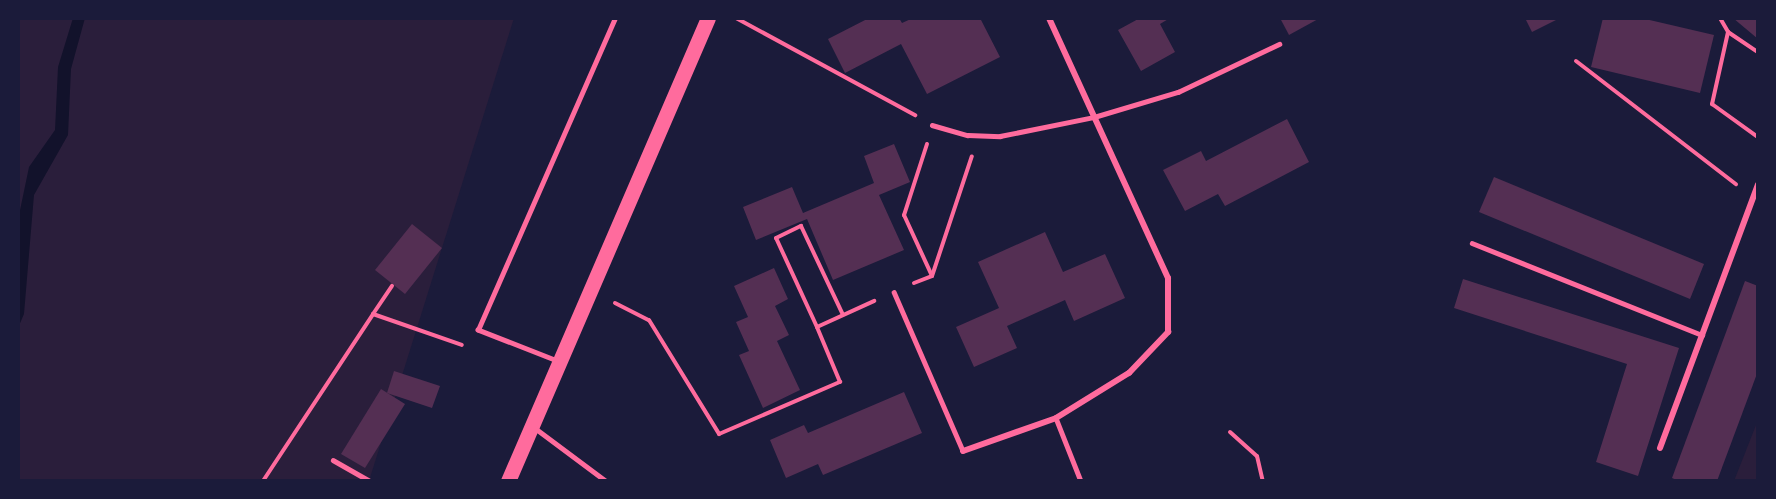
<!DOCTYPE html>
<html>
<head>
<meta charset="utf-8">
<style>
  body { margin:0 }
  #map { position:relative; width:1776px; height:499px; overflow:hidden; background:#1b1b3a; font-family:Figtree,sans-serif }
  div>[style] { position:absolute }
  [style*='--x'] { left:calc(var(--x)*1px); top:calc(var(--y)*1px); width:calc(var(--w)*1px); rotate:calc(var(--a)*1deg) }
  .green>* { inset:0; background:#2a1e3b }
  .water>* { inset:0; background:#12122b }
  .building>* { inset:0; background:#542f53 }
  .path>* { height:4px; margin:-2px; padding:0 2px; transform-origin:2px; border-radius:2px; background:#ff6b9d }
  .service>* { height:4.5px; margin:-2.25px; padding:0 2.25px; transform-origin:2.25px; border-radius:2.25px; background:#ff6b9d }
  .minor>* { height:6px; margin:-3px; padding:0 3px; transform-origin:3px; border-radius:3px; background:#ff6b9d }
  .primary>* { height:15px; margin:-7.5px; padding:0 7.5px; transform-origin:7.5px; border-radius:7.5px; background:#ff6b9d }
  span { translate:-50% -50%; white-space:nowrap; text-align:center; line-height:1.15; -webkit-text-stroke:4.5px #1b1b3a; paint-order:stroke }
  .frame { position:absolute; inset:0; border:20px solid #1b1b3a; pointer-events:none }
</style>
</head>
<body>
<div id="map">
  <div class="green">
    <i style="clip-path:polygon(18px 18px,514px 18px,369px 481px,18px 481px)"></i>
    <i style="clip-path:polygon(1758px 420px,1758px 481px,1734px 481px)"></i>
  </div>
  <div class="water">
    <i style="clip-path:polygon(73px 18px,85px 18px,71px 69px,68px 135px,34px 195px,24px 314px,18px 328px,19px 215px,29px 167px,55px 130px,58px 67px)"></i>
  </div>
  <div class="building">
    <i style="clip-path:polygon(869px 18px,899px 18px,902px 23px,913px 18px,980px 18px,1000px 57px,927px 94px,901px 44px,845px 73px,828px 39px)"></i>
    <i style="clip-path:polygon(1140px 18px,1170px 18px,1160px 24px,1175px 52px,1141px 71px,1118px 30px)"></i>
    <i style="clip-path:polygon(1280px 18px,1320px 18px,1289px 35px)"></i>
    <i style="clip-path:polygon(1525px 18px,1560px 18px,1532px 32px)"></i>
    <i style="clip-path:polygon(1603px 18px,1641px 18px,1714px 35px,1700px 93px,1591px 67px)"></i>
    <i style="clip-path:polygon(1733px 18px,1758px 18px,1758px 39px)"></i>
    <i style="clip-path:polygon(1287px 119px,1309px 162px,1225px 206px,1218px 194px,1185px 211px,1163px 170px,1201px 151px,1206px 161px)"></i>
    <i style="clip-path:polygon(894px 144px,910px 182px,879px 195px,904px 250px,833px 280px,807px 219px,756px 240px,743px 207px,792px 187px,803px 213px,874px 183px,864px 156px)"></i>
    <i style="clip-path:polygon(1494px 177px,1704px 264px,1690px 299px,1479px 212px)"></i>
    <i style="clip-path:polygon(412px 224px,442px 248px,405px 294px,375px 270px)"></i>
    <i style="clip-path:polygon(1045px 232px,1063px 272px,1105px 254px,1125px 298px,1074px 321px,1065px 300px,1007px 326px,1017px 348px,974px 367px,956px 327px,999px 308px,978px 262px)"></i>
    <i style="clip-path:polygon(774px 268px,788px 299px,775px 306px,789px 335px,777px 341px,800px 390px,763px 408px,739px 355px,749px 351px,736px 322px,748px 317px,734px 286px)"></i>
    <i style="clip-path:polygon(1463px 279px,1679px 348px,1638px 476px,1596px 462px,1627px 364px,1454px 308px)"></i>
    <i style="clip-path:polygon(1745px 281px,1758px 286px,1758px 371px,1717px 481px,1679px 481px,1672px 478px)"></i>
    <i style="clip-path:polygon(394px 371px,440px 386px,432px 408px,387px 393px)"></i>
    <i style="clip-path:polygon(381px 389px,405px 404px,365px 468px,341px 454px)"></i>
    <i style="clip-path:polygon(904px 392px,922px 433px,823px 475px,818px 464px,786px 478px,770px 440px,804px 425px,808px 433px)"></i>
  </div>
  <div class="path">
    <i style="--x:736;--y:18;--w:204;--a:28.5"></i>
    <i style="--x:1720;--y:18;--w:16;--a:60"></i>
    <i style="--x:1728;--y:32;--w:36;--a:34"></i>
    <i style="--x:1728;--y:32;--w:74;--a:102.5"></i>
    <i style="--x:1712;--y:104;--w:57;--a:35.7"></i>
    <i style="--x:1576;--y:61;--w:202;--a:37.6"></i>
    <i style="--x:927;--y:144;--w:75;--a:107.9"></i>
    <i style="--x:904;--y:215;--w:67;--a:65.3"></i>
    <i style="--x:914;--y:283;--w:19;--a:-21"></i>
    <i style="--x:932;--y:276;--w:126;--a:-71.6"></i>
    <i style="--x:615;--y:303;--w:38;--a:27"></i>
    <i style="--x:649;--y:320;--w:134;--a:58.4"></i>
    <i style="--x:719;--y:434;--w:132;--a:-23.3"></i>
    <i style="--x:840;--y:382;--w:60;--a:-112.7"></i>
    <i style="--x:817;--y:327;--w:63;--a:-24.5"></i>
    <i style="--x:373;--y:314;--w:34;--a:-56"></i>
    <i style="--x:817;--y:327;--w:98;--a:-114.7"></i>
    <i style="--x:776;--y:238;--w:28;--a:-26"></i>
    <i style="--x:801;--y:226;--w:98;--a:64.7"></i>
    <i style="--x:1230;--y:432;--w:36;--a:42"></i>
    <i style="--x:1257;--y:456;--w:26;--a:77"></i>
    <i style="--x:263;--y:481;--w:200;--a:-56.6"></i>
    <i style="--x:373;--y:314;--w:94;--a:19.2"></i>
  </div>
  <div class="service">
    <i style="--x:932;--y:125;--w:37;--a:16"></i>
    <i style="--x:968;--y:135;--w:32;--a:2"></i>
    <i style="--x:1000;--y:136;--w:96;--a:-11.4"></i>
    <i style="--x:1094;--y:117;--w:88;--a:-16.6"></i>
    <i style="--x:1178;--y:92;--w:112;--a:-25.4"></i>
    <i style="--x:1472;--y:243;--w:248;--a:21.8"></i>
    <i style="--x:894;--y:292;--w:173;--a:66.5"></i>
    <i style="--x:557;--y:361;--w:85;--a:-158.6"></i>
    <i style="--x:478;--y:330;--w:341;--a:-66.3"></i>
    <i style="--x:1056;--y:418;--w:68;--a:68.4"></i>
    <i style="--x:535;--y:428;--w:89;--a:36.7"></i>
    <i style="--x:333;--y:460;--w:43;--a:29.6"></i>
  </div>
  <div class="minor">
    <i style="--x:1660;--y:448;--w:281;--a:-69.6"></i>
    <i style="--x:963;--y:451;--w:99;--a:-19.5"></i>
    <i style="--x:1056;--y:418;--w:86;--a:-31.7"></i>
    <i style="--x:1129;--y:373;--w:57;--a:-46.4"></i>
    <i style="--x:1168;--y:332;--w:54;--a:-90"></i>
    <i style="--x:1168;--y:278;--w:286;--a:-114.6"></i>
  </div>
  <div class="primary">
    <i style="--x:508;--y:481;--w:504;--a:-66.64"></i>
  </div>
  <div class="frame"></div>
</div>
</body>
</html>
